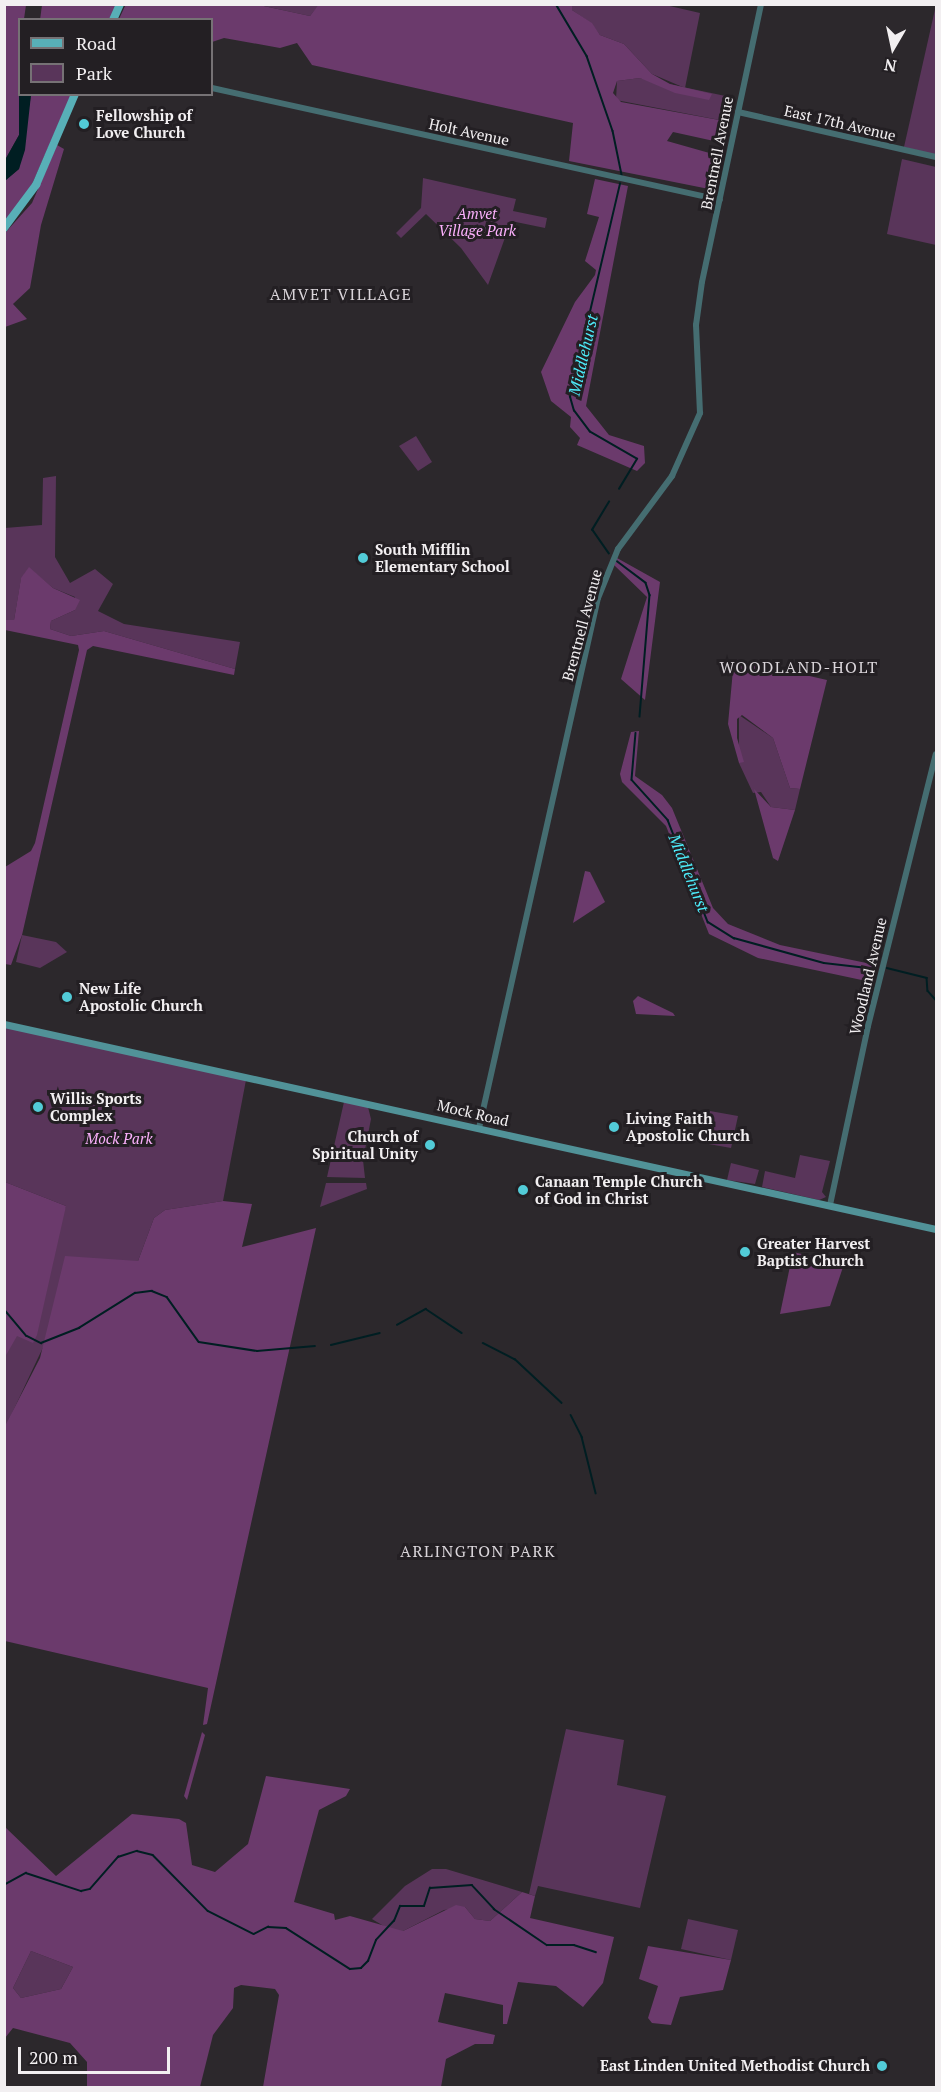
<!DOCTYPE html>
<html>
<head>
<meta charset="utf-8">
<style>
  body { margin:0 }
  #map { position:relative; width:941px; height:2092px; overflow:hidden; background:#2c282c; font-family:"PT Serif",serif }
  div>[style] { position:absolute }
  [style*='--x'] { left:calc(var(--x)*1px); top:calc(var(--y)*1px); width:calc(var(--w)*1px); rotate:calc(var(--a)*1deg) }
  .green>* { inset:0; background:#59355a }
  .forest>* { inset:0; background:#6b3a6c }
  .water>* { inset:0; background:#001e22 }
  .stream>* { height:1.5px; margin:-0.75px; padding:0 0.75px; transform-origin:0.75px; border-radius:0.75px; background:#001e22 }
  .tertiary>* { height:6px; margin:-3px; padding:0 3px; transform-origin:3px; border-radius:3px; background:#456d71 }
  .secondary>* { height:7px; margin:-3.5px; padding:0 3.5px; transform-origin:3.5px; border-radius:3.5px; background:#519298 }
  .primary>* { height:8px; margin:-4px; padding:0 4px; transform-origin:4px; border-radius:4px; background:#58afb7 }
  .dots>* { width:16px; height:16px; translate:-50% -50%; box-sizing:border-box; border:3px solid #231f23; border-radius:50% }
  span { translate:-50% -50%; white-space:nowrap; text-align:center; line-height:1.15; -webkit-text-stroke:6px #231f23; paint-order:stroke }
  .poi-label { font-size:15px; color:#f2eff1; font-weight:700 }
  .left { translate:0 -50%; text-align:left }
  .right { translate:-100% -50%; text-align:right }
  .street-label { font-size:15px; color:#f2eff1 }
  .park-label { font-size:15px; color:#fbb0fc; font-style:italic }
  .neighbourhood-label { font-size:16px; color:#dad5da; letter-spacing:1.5px }
  .water-label { font-size:16px; color:#4debf9; font-style:italic }
  .frame { position:absolute; inset:0; border:6px solid #f2eff1; pointer-events:none }
  .legend { position:absolute; left:18px; top:18px; width:195px; height:78px; box-sizing:border-box; background:#231f23; border:2px solid #767275; margin:0; padding:8px 10px; list-style:none; font-size:18px; color:#f2eff1 }
  .legend li { display:flex; align-items:center; gap:12px; height:30px }
  .legend b { width:30px; border:2px solid #767275 }
  .north { position:absolute; left:863px; top:18px; width:60px; height:60px; -webkit-text-stroke:4px #231f23; paint-order:stroke; rotate:189deg; font-size:16px; font-weight:700; line-height:24px; text-align:center; color:#f2eff1 }
  .north::after { content:''; display:block; margin:auto; width:21px; height:27px; background:#f2eff1; clip-path:polygon(50% 0,100% 100%,50% 72%,0 100%) }
  .scale { position:absolute; left:18px; top:2047px; width:152px; height:27px; box-sizing:border-box; border:3px solid #f2eff1; border-top:0; padding-left:8px; font-size:18px; line-height:21px; white-space:nowrap; color:#f2eff1; -webkit-text-stroke:4px #231f23; paint-order:stroke }
</style>
</head>
<body>
<div id="map">
  <div class="green">
    <i style="clip-path:polygon(661px 4px,700px 13px,685px 88px,652px 74px,624px 44px,600px 35px,591px 23px,572px 10px,572px 5px)"></i>
    <i style="clip-path:polygon(259px 5px,319px 5px,310px 16px)"></i>
    <i style="clip-path:polygon(936px 5px,936px 155px,904px 147px)"></i>
    <i style="clip-path:polygon(640px 78px,735px 98px,730px 122px,616px 100px,617px 81px)"></i>
    <i style="clip-path:polygon(902px 159px,936px 167px,936px 245px,887px 234px)"></i>
    <i style="clip-path:polygon(423px 178px,516px 199px,513px 211px,547px 218px,545px 228px,511px 221px,488px 285px,461px 248px,426px 214px,401px 238px,396px 233px,421px 208px)"></i>
    <i style="clip-path:polygon(416px 436px,432px 462px,418px 471px,399px 446px)"></i>
    <i style="clip-path:polygon(56px 476px,55px 557px,70px 583px,95px 569px,113px 584px,98px 611px,124px 624px,240px 642px,235px 669px,104px 631px,71px 636px,50px 629px,51px 621px,75px 610px,75px 597px,53px 588px,29px 568px,21px 579px,14px 620px,5px 620px,5px 528px,42px 525px,43px 478px)"></i>
    <i style="clip-path:polygon(739px 715px,773px 738px,790px 788px,800px 789px,795px 810px,771px 807px,761px 792px,753px 793px,739px 763px)"></i>
    <i style="clip-path:polygon(22px 935px,56px 942px,67px 952px,40px 968px,16px 962px)"></i>
    <i style="clip-path:polygon(5px 1027px,246px 1080px,223px 1201px,165px 1210px,154px 1218px,138px 1261px,46px 1341px,5px 1428px,5px 1357px,66px 1206px,5px 1182px)"></i>
    <i style="clip-path:polygon(344px 1102px,368px 1107px,371px 1119px,363px 1160px,365px 1178px,327px 1177px)"></i>
    <i style="clip-path:polygon(710px 1111px,738px 1116px,731px 1148px,703px 1143px)"></i>
    <i style="clip-path:polygon(800px 1155px,830px 1161px,822px 1192px,826px 1197px,819px 1200px,762px 1187px,765px 1171px,795px 1178px)"></i>
    <i style="clip-path:polygon(731px 1163px,759px 1170px,755px 1184px,727px 1180px)"></i>
    <i style="clip-path:polygon(326px 1183px,366px 1183px,367px 1189px,320px 1207px)"></i>
    <i style="clip-path:polygon(566px 1729px,624px 1740px,617px 1785px,666px 1796px,640px 1908px,538px 1886px,535px 1896px,529px 1894px)"></i>
    <i style="clip-path:polygon(432px 1869px,446px 1869px,522px 1892px,490px 1921px,475px 1919px,465px 1907px,444px 1910px,403px 1931px,392px 1931px,372px 1919px,405px 1886px)"></i>
    <i style="clip-path:polygon(688px 1919px,738px 1930px,731px 1960px,681px 1949px)"></i>
    <i style="clip-path:polygon(31px 1951px,73px 1967px,61px 1989px,21px 1998px,13px 1988px)"></i>
  </div>
  <div class="forest">
    <i style="clip-path:polygon(126px 4px,259px 5px,310px 16px,319px 4px,572px 5px,572px 10px,592px 23px,600px 35px,624px 44px,652px 74px,670px 84px,712px 94px,709px 100px,675px 93px,640px 78px,617px 81px,613px 93px,621px 102px,730px 122px,723px 143px,673px 132px,667px 141px,720px 156px,715px 186px,709px 189px,569px 161px,573px 123px,312px 65px,297px 43px,280px 48px,224px 38px,212px 42px,212px 20px,119px 19px)"></i>
    <i style="clip-path:polygon(5px 5px,26px 5px,24px 19px,20px 20px,19px 135px,5px 160px)"></i>
    <i style="clip-path:polygon(42px 5px,117px 5px,109px 19px,40px 20px)"></i>
    <i style="clip-path:polygon(31px 95px,71px 95px,30px 189px,5px 224px,4px 181px,19px 169px)"></i>
    <i style="clip-path:polygon(57px 145px,64px 149px,41px 225px,30px 288px,13px 304px,27px 319px,5px 327px,5px 233px,32px 203px)"></i>
    <i style="clip-path:polygon(595px 179px,628px 186px,586px 406px,609px 435px,644px 446px,645px 463px,637px 471px,577px 445px,580px 438px,570px 427px,571px 417px,551px 401px,541px 372px,575px 302px,595px 275px,596px 270px,585px 261px,599px 217px,587px 214px)"></i>
    <i style="clip-path:polygon(617px 558px,660px 582px,645px 700px,621px 679px,647px 597px,614px 565px)"></i>
    <i style="clip-path:polygon(29px 567px,53px 588px,80px 600px,75px 610px,51px 621px,50px 629px,71px 636px,104px 631px,235px 669px,234px 675px,93px 646px,87px 650px,22px 935px,11px 965px,5px 964px,5px 867px,31px 851px,35px 843px,79px 650px,78px 645px,5px 630px,5px 620px,14px 620px,21px 578px)"></i>
    <i style="clip-path:polygon(734px 659px,827px 680px,800px 789px,790px 788px,773px 738px,742px 715px,737px 719px,737px 738px,744px 762px,739px 763px,728px 724px)"></i>
    <i style="clip-path:polygon(639px 731px,635px 776px,662px 795px,672px 808px,713px 908px,728px 924px,780px 945px,876px 965px,871px 982px,758px 958px,709px 934px,666px 826px,622px 782px,620px 774px,631px 732px)"></i>
    <i style="clip-path:polygon(754px 789px,771px 807px,795px 810px,778px 861px,773px 858px)"></i>
    <i style="clip-path:polygon(585px 871px,590px 872px,605px 902px,573px 923px)"></i>
    <i style="clip-path:polygon(638px 996px,673px 1013px,675px 1016px,636px 1014px,633px 1001px)"></i>
    <i style="clip-path:polygon(5px 1182px,66px 1206px,37px 1335px,33px 1343px,17px 1336px,5px 1357px)"></i>
    <i style="clip-path:polygon(223px 1201px,252px 1204px,242px 1247px,316px 1228px,207px 1724px,203px 1725px,208px 1688px,5px 1641px,4px 1428px,40px 1358px,65px 1256px,138px 1261px,154px 1218px,165px 1210px)"></i>
    <i style="clip-path:polygon(793px 1252px,844px 1264px,830px 1306px,780px 1314px)"></i>
    <i style="clip-path:polygon(202px 1732px,205px 1735px,187px 1800px,184px 1796px)"></i>
    <i style="clip-path:polygon(evenodd,266px 1776px,350px 1789px,346px 1796px,319px 1810px,294px 1902px,334px 1914px,335px 1920px,350px 1916px,403px 1931px,456px 1905px,465px 1907px,475px 1919px,490px 1921px,522px 1892px,535px 1896px,530px 1918px,614px 1937px,603px 1983px,583px 2007px,556px 1986px,518px 1982px,507px 2024px,503px 2024px,503px 2005px,445px 1993px,438px 2022px,495px 2035px,493px 2044px,475px 2044px,446px 2059px,441px 2087px,263px 2087px,279px 1995px,275px 1989px,241px 1985px,234px 1988px,233px 2008px,213px 2035px,200px 2087px,87px 2087px,87px 2062px,70px 2043px,13px 2028px,5px 2038px,5px 1827px,56px 1876px,132px 1814px,179px 1819px,186px 1823px,192px 1865px,215px 1872px,248px 1844px,266px 1776px,31px 1951px,73px 1967px,61px 1989px,21px 1998px,13px 1988px,31px 1951px)"></i>
    <i style="clip-path:polygon(648px 1946px,731px 1960px,723px 1990px,680px 1997px,671px 2025px,652px 2023px,648px 2018px,658px 1986px,639px 1979px)"></i>
  </div>
  <div class="water">
    <i style="clip-path:polygon(19px 93px,31px 95px,25px 150px,19px 169px,5px 181px,5px 160px,19px 135px)"></i>
  </div>
  <div class="stream">
    <i style="--x:556;--y:4;--w:61;--a:59.2"></i>
    <i style="--x:587;--y:56;--w:79;--a:70.9"></i>
    <i style="--x:613;--y:131;--w:45;--a:78.4"></i>
    <i style="--x:619;--y:489;--w:35;--a:-59"></i>
    <i style="--x:637;--y:459;--w:54;--a:-150.1"></i>
    <i style="--x:590;--y:432;--w:26;--a:-127"></i>
    <i style="--x:574;--y:411;--w:15;--a:-106"></i>
    <i style="--x:570;--y:397;--w:219;--a:-76.8"></i>
    <i style="--x:609;--y:554;--w:29;--a:-125"></i>
    <i style="--x:592;--y:530;--w:33;--a:-59"></i>
    <i style="--x:617;--y:561;--w:36;--a:37"></i>
    <i style="--x:646;--y:583;--w:13;--a:72"></i>
    <i style="--x:650;--y:595;--w:122;--a:94.7"></i>
    <i style="--x:636;--y:733;--w:47;--a:94.9"></i>
    <i style="--x:632;--y:780;--w:54;--a:48"></i>
    <i style="--x:668;--y:820;--w:110;--a:68.6"></i>
    <i style="--x:708;--y:922;--w:31;--a:32"></i>
    <i style="--x:734;--y:938;--w:93;--a:15.5"></i>
    <i style="--x:824;--y:963;--w:52;--a:6.6"></i>
    <i style="--x:887;--y:968;--w:41;--a:14"></i>
    <i style="--x:927;--y:978;--w:13;--a:86"></i>
    <i style="--x:928;--y:991;--w:12;--a:48"></i>
    <i style="--x:4;--y:1309;--w:35;--a:50"></i>
    <i style="--x:27;--y:1336;--w:16;--a:27"></i>
    <i style="--x:41;--y:1343;--w:41;--a:-21.5"></i>
    <i style="--x:79;--y:1328;--w:66;--a:-32"></i>
    <i style="--x:135;--y:1293;--w:17;--a:-7"></i>
    <i style="--x:152;--y:1291;--w:16;--a:22"></i>
    <i style="--x:167;--y:1297;--w:55;--a:54.6"></i>
    <i style="--x:199;--y:1342;--w:59;--a:8.8"></i>
    <i style="--x:257;--y:1351;--w:58;--a:-4.9"></i>
    <i style="--x:397;--y:1325;--w:33;--a:-29"></i>
    <i style="--x:426;--y:1309;--w:43;--a:33.7"></i>
    <i style="--x:483;--y:1343;--w:36;--a:27"></i>
    <i style="--x:515;--y:1359;--w:64;--a:43.1"></i>
    <i style="--x:331;--y:1345;--w:50;--a:-13.8"></i>
    <i style="--x:571;--y:1415;--w:25;--a:63"></i>
    <i style="--x:582;--y:1437;--w:58;--a:76"></i>
    <i style="--x:4;--y:1885;--w:25;--a:-29"></i>
    <i style="--x:26;--y:1873;--w:58;--a:18.1"></i>
    <i style="--x:81;--y:1891;--w:9;--a:-13"></i>
    <i style="--x:90;--y:1889;--w:43;--a:-48.8"></i>
    <i style="--x:118;--y:1857;--w:20;--a:-18"></i>
    <i style="--x:137;--y:1851;--w:16;--a:14"></i>
    <i style="--x:153;--y:1855;--w:78;--a:45.5"></i>
    <i style="--x:208;--y:1911;--w:51;--a:26.6"></i>
    <i style="--x:254;--y:1934;--w:16;--a:-27"></i>
    <i style="--x:268;--y:1927;--w:18;--a:3"></i>
    <i style="--x:286;--y:1928;--w:76;--a:32.6"></i>
    <i style="--x:350;--y:1969;--w:11;--a:-5"></i>
    <i style="--x:361;--y:1968;--w:10;--a:-45"></i>
    <i style="--x:368;--y:1961;--w:22;--a:-69"></i>
    <i style="--x:376;--y:1940;--w:26;--a:-47"></i>
    <i style="--x:394;--y:1921;--w:16;--a:-68"></i>
    <i style="--x:400;--y:1906;--w:24;--a:0"></i>
    <i style="--x:424;--y:1906;--w:19;--a:-72"></i>
    <i style="--x:430;--y:1888;--w:42;--a:-4.1"></i>
    <i style="--x:472;--y:1885;--w:33;--a:47"></i>
    <i style="--x:494;--y:1909;--w:64;--a:34.2"></i>
    <i style="--x:547;--y:1945;--w:27;--a:0"></i>
    <i style="--x:574;--y:1945;--w:23;--a:18"></i>
  </div>
  <div class="tertiary">
    <i style="--x:212;--y:88;--w:520;--a:12.43"></i>
    <i style="--x:738;--y:112;--w:203;--a:12.8"></i>
    <i style="--x:479;--y:1128;--w:543;--a:-77.35"></i>
    <i style="--x:598;--y:598;--w:53;--a:-67.8"></i>
    <i style="--x:618;--y:549;--w:91;--a:-53.5"></i>
    <i style="--x:672;--y:476;--w:69;--a:-66"></i>
    <i style="--x:700;--y:413;--w:88;--a:-92.6"></i>
    <i style="--x:696;--y:325;--w:43;--a:-82.1"></i>
    <i style="--x:702;--y:282;--w:284;--a:-78"></i>
    <i style="--x:830;--y:1205;--w:183;--a:-78"></i>
    <i style="--x:868;--y:1026;--w:280;--a:-76"></i>
  </div>
  <div class="secondary">
    <i style="--x:4;--y:1024;--w:954;--a:12.41"></i>
  </div>
  <div class="primary">
    <i style="--x:113;--y:20;--w:17;--a:-66"></i>
    <i style="--x:4;--y:228;--w:54;--a:-53.3"></i>
    <i style="--x:36;--y:185;--w:99;--a:-66.8"></i>
  </div>
  <div class="dots">
    <i style="left:84px;top:124px;background:#52cbd7"></i>
    <i style="left:363px;top:558px;background:#52cbd7"></i>
    <i style="left:67px;top:997px;background:#52cbd7"></i>
    <i style="left:38px;top:1107px;background:#52cbd7"></i>
    <i style="left:614px;top:1127px;background:#52cbd7"></i>
    <i style="left:430px;top:1145px;background:#52cbd7"></i>
    <i style="left:523px;top:1190px;background:#52cbd7"></i>
    <i style="left:745px;top:1252px;background:#52cbd7"></i>
    <i style="left:882px;top:2066px;background:#52cbd7"></i>
  </div>
  <div class="poi-label">
    <span class="left" style="left:96px;top:124px">Fellowship of<br>Love Church</span>
    <span class="left" style="left:375px;top:558px">South Mifflin<br>Elementary School</span>
    <span class="left" style="left:79px;top:997px">New Life<br>Apostolic Church</span>
    <span class="left" style="left:50px;top:1107px">Willis Sports<br>Complex</span>
    <span class="left" style="left:626px;top:1127px">Living Faith<br>Apostolic Church</span>
    <span class="right" style="left:418px;top:1145px">Church of<br>Spiritual Unity</span>
    <span class="left" style="left:535px;top:1190px">Canaan Temple Church<br>of God in Christ</span>
    <span class="left" style="left:757px;top:1252px">Greater Harvest<br>Baptist Church</span>
    <span class="right" style="left:870px;top:2066px">East Linden United Methodist Church</span>
  </div>
  <div class="street-label">
    <span style="left:840px;top:123px;rotate:13deg">East 17th Avenue</span>
    <span style="left:469px;top:132px;rotate:12deg">Holt Avenue</span>
    <span style="left:717px;top:153px;rotate:-79deg">Brentnell Avenue</span>
    <span style="left:582px;top:625px;rotate:-75deg">Brentnell Avenue</span>
    <span style="left:868px;top:976px;rotate:-77deg">Woodland Avenue</span>
    <span style="left:473px;top:1113px;rotate:13deg">Mock Road</span>
  </div>
  <div class="park-label">
    <span style="left:477px;top:222px">Amvet<br>Village Park</span>
    <span style="left:119px;top:1139px">Mock Park</span>
  </div>
  <div class="neighbourhood-label">
    <span style="left:341px;top:294px">AMVET VILLAGE</span>
    <span style="left:799px;top:667px">WOODLAND-HOLT</span>
    <span style="left:478px;top:1551px">ARLINGTON PARK</span>
  </div>
  <div class="water-label">
    <span style="left:583px;top:355px;rotate:-77deg">Middlehurst</span>
    <span style="left:689px;top:873px;rotate:68deg">Middlehurst</span>
  </div>
  <div class="frame"></div>
  <ul class="legend">
  <li><b style="height:8px;background:#58afb7"></b>Road</li>
  <li><b style="height:16px;background:#59355a"></b>Park</li>
  </ul>
  <div class="north">N</div>
  <div class="scale">200 m</div>
</div>
</body>
</html>
